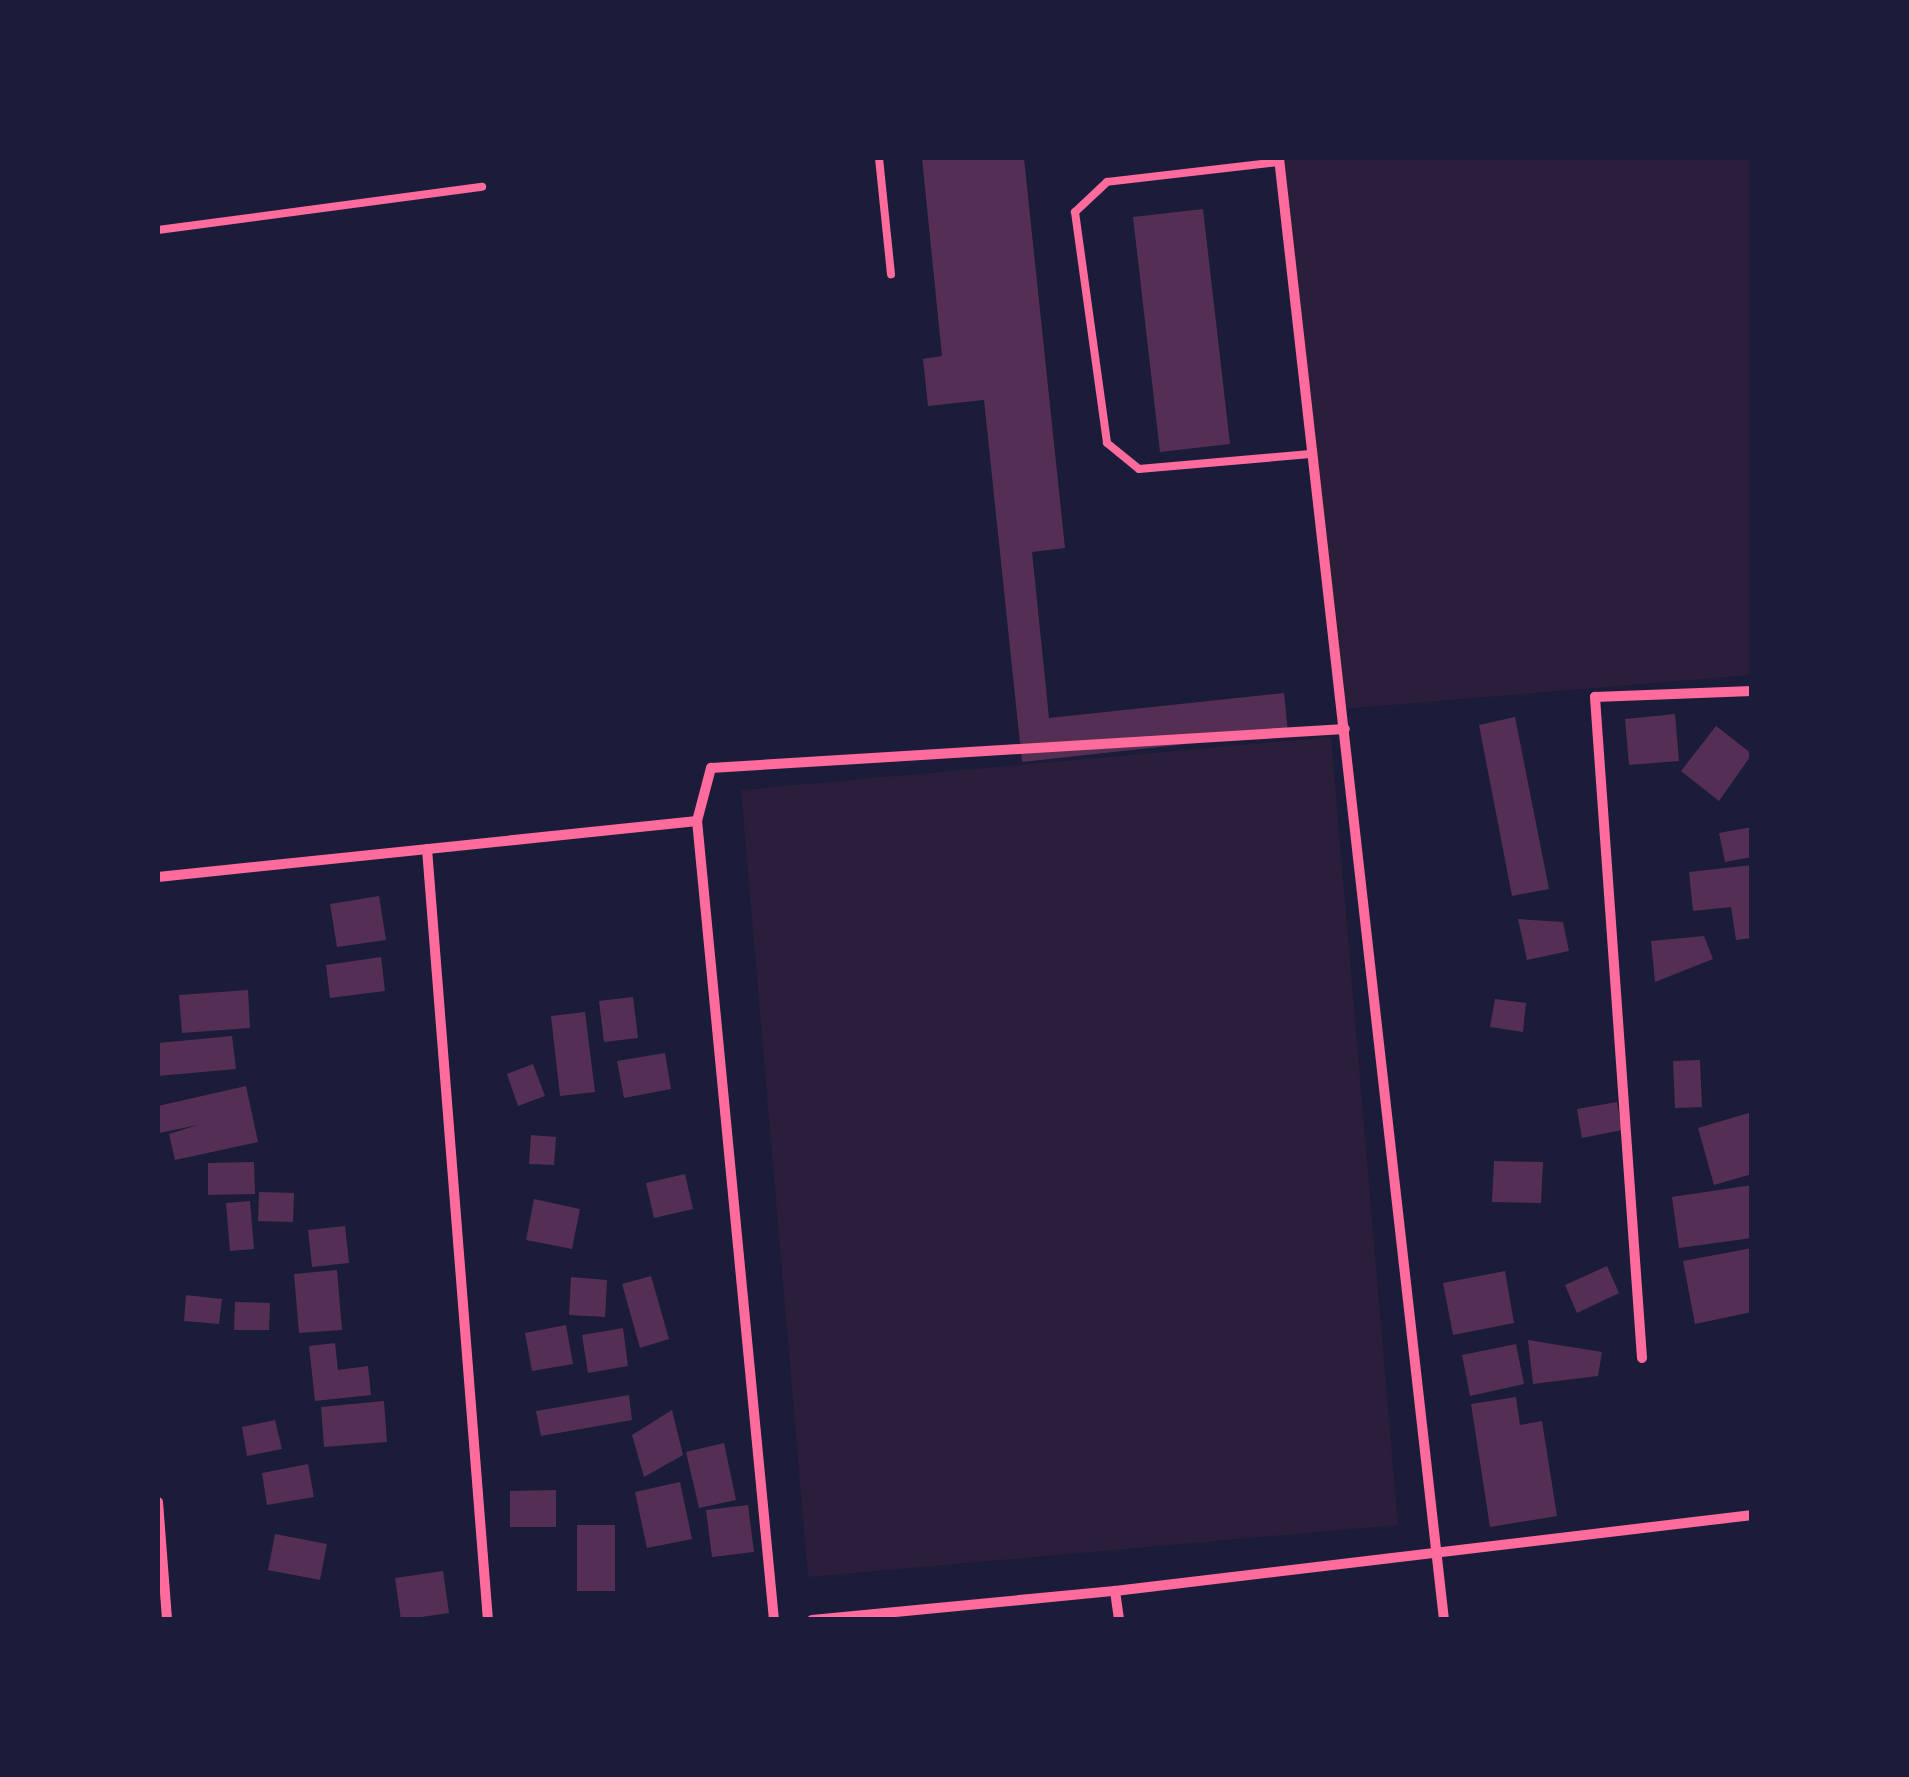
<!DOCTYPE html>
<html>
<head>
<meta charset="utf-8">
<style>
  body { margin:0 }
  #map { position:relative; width:1909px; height:1777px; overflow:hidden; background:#1b1b3a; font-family:"Archivo Narrow",sans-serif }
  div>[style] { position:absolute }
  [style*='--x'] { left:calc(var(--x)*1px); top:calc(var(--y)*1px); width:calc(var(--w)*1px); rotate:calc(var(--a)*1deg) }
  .green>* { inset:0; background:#2a1e3b }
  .building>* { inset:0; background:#542f53 }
  .service>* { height:8px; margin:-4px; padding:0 4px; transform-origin:4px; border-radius:4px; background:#ff6b9d }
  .minor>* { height:10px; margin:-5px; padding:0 5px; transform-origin:5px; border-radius:5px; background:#ff6b9d }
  span { translate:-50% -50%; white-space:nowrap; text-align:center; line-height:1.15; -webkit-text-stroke:10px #1b1b3a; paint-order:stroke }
  .frame { position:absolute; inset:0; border:160px solid #1b1b3a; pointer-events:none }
</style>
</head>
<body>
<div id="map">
  <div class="green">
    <i style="clip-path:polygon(1284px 158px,1751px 158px,1751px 675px,1344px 709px)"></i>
    <i style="clip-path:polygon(1331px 737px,1398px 1525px,808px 1577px,741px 790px)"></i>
  </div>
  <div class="building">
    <i style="clip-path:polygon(922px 158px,1024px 158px,1065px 548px,1032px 552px,1049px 718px,1284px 693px,1288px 733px,1022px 762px,984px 400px,928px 406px,923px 359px,942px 356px)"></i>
    <i style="clip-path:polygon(1203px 209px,1230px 444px,1160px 452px,1133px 217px)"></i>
    <i style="clip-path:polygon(1675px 714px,1679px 761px,1629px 765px,1625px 719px)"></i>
    <i style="clip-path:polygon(1515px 717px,1549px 889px,1512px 896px,1479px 725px)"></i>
    <i style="clip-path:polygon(1716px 726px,1752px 754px,1719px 801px,1681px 771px)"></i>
    <i style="clip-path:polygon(1752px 827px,1752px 857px,1725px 862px,1719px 833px)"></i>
    <i style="clip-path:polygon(1752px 865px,1752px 938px,1736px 940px,1731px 907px,1693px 911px,1689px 872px)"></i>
    <i style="clip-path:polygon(379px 896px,386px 940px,337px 947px,330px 904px)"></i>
    <i style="clip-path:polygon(1518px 919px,1563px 922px,1569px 951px,1527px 960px)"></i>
    <i style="clip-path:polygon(1704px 936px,1713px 959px,1655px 982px,1651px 941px)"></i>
    <i style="clip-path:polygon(381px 957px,385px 991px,330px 998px,326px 965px)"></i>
    <i style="clip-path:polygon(248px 990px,250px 1028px,182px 1033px,179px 995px)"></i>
    <i style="clip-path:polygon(633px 997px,638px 1038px,604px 1042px,599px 1001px)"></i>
    <i style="clip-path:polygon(1495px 999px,1526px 1003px,1523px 1032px,1490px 1027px)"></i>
    <i style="clip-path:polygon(585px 1012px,595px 1092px,560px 1096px,551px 1016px)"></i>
    <i style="clip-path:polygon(232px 1036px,236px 1069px,158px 1076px,158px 1043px)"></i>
    <i style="clip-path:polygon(665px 1053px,671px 1089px,624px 1098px,617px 1061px)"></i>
    <i style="clip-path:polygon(1700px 1060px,1702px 1107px,1675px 1108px,1673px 1061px)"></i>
    <i style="clip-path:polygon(533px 1064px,545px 1096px,518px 1106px,507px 1074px)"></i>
    <i style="clip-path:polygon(246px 1086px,258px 1142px,175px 1160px,169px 1134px,198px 1125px,159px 1133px,158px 1106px)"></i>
    <i style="clip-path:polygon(1617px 1102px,1622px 1130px,1582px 1138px,1577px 1109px)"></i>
    <i style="clip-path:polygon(1752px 1112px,1752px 1174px,1714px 1185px,1698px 1128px)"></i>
    <i style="clip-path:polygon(531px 1135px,556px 1137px,554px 1165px,529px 1164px)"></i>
    <i style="clip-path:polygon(1494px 1161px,1543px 1162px,1541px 1203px,1492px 1202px)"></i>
    <i style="clip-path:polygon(254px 1162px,255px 1194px,208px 1195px,208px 1163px)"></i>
    <i style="clip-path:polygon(685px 1174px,693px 1209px,654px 1218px,646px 1183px)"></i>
    <i style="clip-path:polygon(1752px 1185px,1752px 1238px,1679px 1248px,1672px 1197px)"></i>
    <i style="clip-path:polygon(259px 1192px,294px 1193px,293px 1222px,258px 1221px)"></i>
    <i style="clip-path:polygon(534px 1199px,580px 1209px,572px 1249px,526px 1240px)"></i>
    <i style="clip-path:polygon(250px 1201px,254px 1249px,230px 1251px,226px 1203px)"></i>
    <i style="clip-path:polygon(345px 1226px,349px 1263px,312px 1267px,308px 1230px)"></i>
    <i style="clip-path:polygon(1752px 1248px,1752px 1312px,1695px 1324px,1683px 1261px)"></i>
    <i style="clip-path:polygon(1607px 1266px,1619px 1293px,1577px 1313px,1565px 1285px)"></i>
    <i style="clip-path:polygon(337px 1270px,342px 1330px,299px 1333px,294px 1274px)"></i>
    <i style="clip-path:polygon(1505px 1271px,1514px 1323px,1453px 1335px,1443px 1283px)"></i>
    <i style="clip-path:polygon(651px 1276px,669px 1339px,640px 1348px,622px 1284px)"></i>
    <i style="clip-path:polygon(571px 1277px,607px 1280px,605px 1317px,569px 1315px)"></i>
    <i style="clip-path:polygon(186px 1295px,222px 1299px,219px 1324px,184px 1321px)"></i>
    <i style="clip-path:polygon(235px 1302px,270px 1303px,269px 1330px,234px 1330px)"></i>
    <i style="clip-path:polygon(566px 1325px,573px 1364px,532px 1371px,525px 1333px)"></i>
    <i style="clip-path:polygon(623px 1328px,628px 1366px,588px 1373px,582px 1335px)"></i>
    <i style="clip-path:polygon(1528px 1340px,1602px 1352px,1598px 1376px,1533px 1384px)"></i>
    <i style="clip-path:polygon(335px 1343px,338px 1370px,368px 1366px,371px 1395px,315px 1401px,309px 1346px)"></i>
    <i style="clip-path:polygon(1516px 1344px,1524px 1384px,1470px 1396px,1462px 1355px)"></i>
    <i style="clip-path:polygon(629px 1395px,632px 1420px,541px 1436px,536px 1411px)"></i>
    <i style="clip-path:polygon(1516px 1397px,1520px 1425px,1542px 1421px,1557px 1516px,1490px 1527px,1471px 1404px)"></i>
    <i style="clip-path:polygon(384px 1401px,387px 1442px,324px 1447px,321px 1407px)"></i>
    <i style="clip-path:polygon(672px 1410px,683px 1455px,644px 1477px,632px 1435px)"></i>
    <i style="clip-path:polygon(275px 1420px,282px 1449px,247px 1456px,242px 1427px)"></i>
    <i style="clip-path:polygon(724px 1443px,736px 1500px,699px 1508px,686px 1452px)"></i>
    <i style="clip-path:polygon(308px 1464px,314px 1497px,267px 1505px,262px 1473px)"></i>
    <i style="clip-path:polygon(680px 1482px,692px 1539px,647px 1548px,635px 1492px)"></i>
    <i style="clip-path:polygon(556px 1490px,556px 1527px,510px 1527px,510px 1491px)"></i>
    <i style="clip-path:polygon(748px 1505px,754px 1552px,712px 1557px,706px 1510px)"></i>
    <i style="clip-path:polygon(577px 1525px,615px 1525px,615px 1591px,577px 1591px)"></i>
    <i style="clip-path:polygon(275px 1534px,327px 1544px,320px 1580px,268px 1570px)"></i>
    <i style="clip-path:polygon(443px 1571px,449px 1613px,401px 1620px,395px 1578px)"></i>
  </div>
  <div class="service">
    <i style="--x:879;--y:158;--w:117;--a:84.1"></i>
    <i style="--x:1279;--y:162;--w:173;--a:173.4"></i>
    <i style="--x:1107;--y:182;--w:44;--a:136.8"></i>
    <i style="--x:1075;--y:212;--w:233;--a:82.1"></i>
    <i style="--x:1107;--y:443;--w:41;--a:39.1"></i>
    <i style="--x:1139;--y:469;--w:172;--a:-5"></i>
    <i style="--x:158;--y:230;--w:327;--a:-7.6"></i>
  </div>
  <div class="minor">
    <i style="--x:1279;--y:158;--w:1471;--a:83.56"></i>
    <i style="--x:427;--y:849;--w:773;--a:85.48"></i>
    <i style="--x:158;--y:877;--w:542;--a:-5.93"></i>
    <i style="--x:1642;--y:1358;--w:663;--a:-94.07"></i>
    <i style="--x:1595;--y:697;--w:157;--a:-2.2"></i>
    <i style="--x:158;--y:1502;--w:118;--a:85.6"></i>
    <i style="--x:1115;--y:1591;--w:29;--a:82"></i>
    <i style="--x:774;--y:1620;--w:803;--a:-95.5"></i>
    <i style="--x:697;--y:821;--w:55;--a:-75.2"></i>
    <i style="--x:711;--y:768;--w:635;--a:-3.52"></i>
    <i style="--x:812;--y:1620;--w:304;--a:-5.5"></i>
    <i style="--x:1115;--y:1591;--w:642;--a:-6.8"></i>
  </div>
  <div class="frame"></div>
</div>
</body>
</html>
